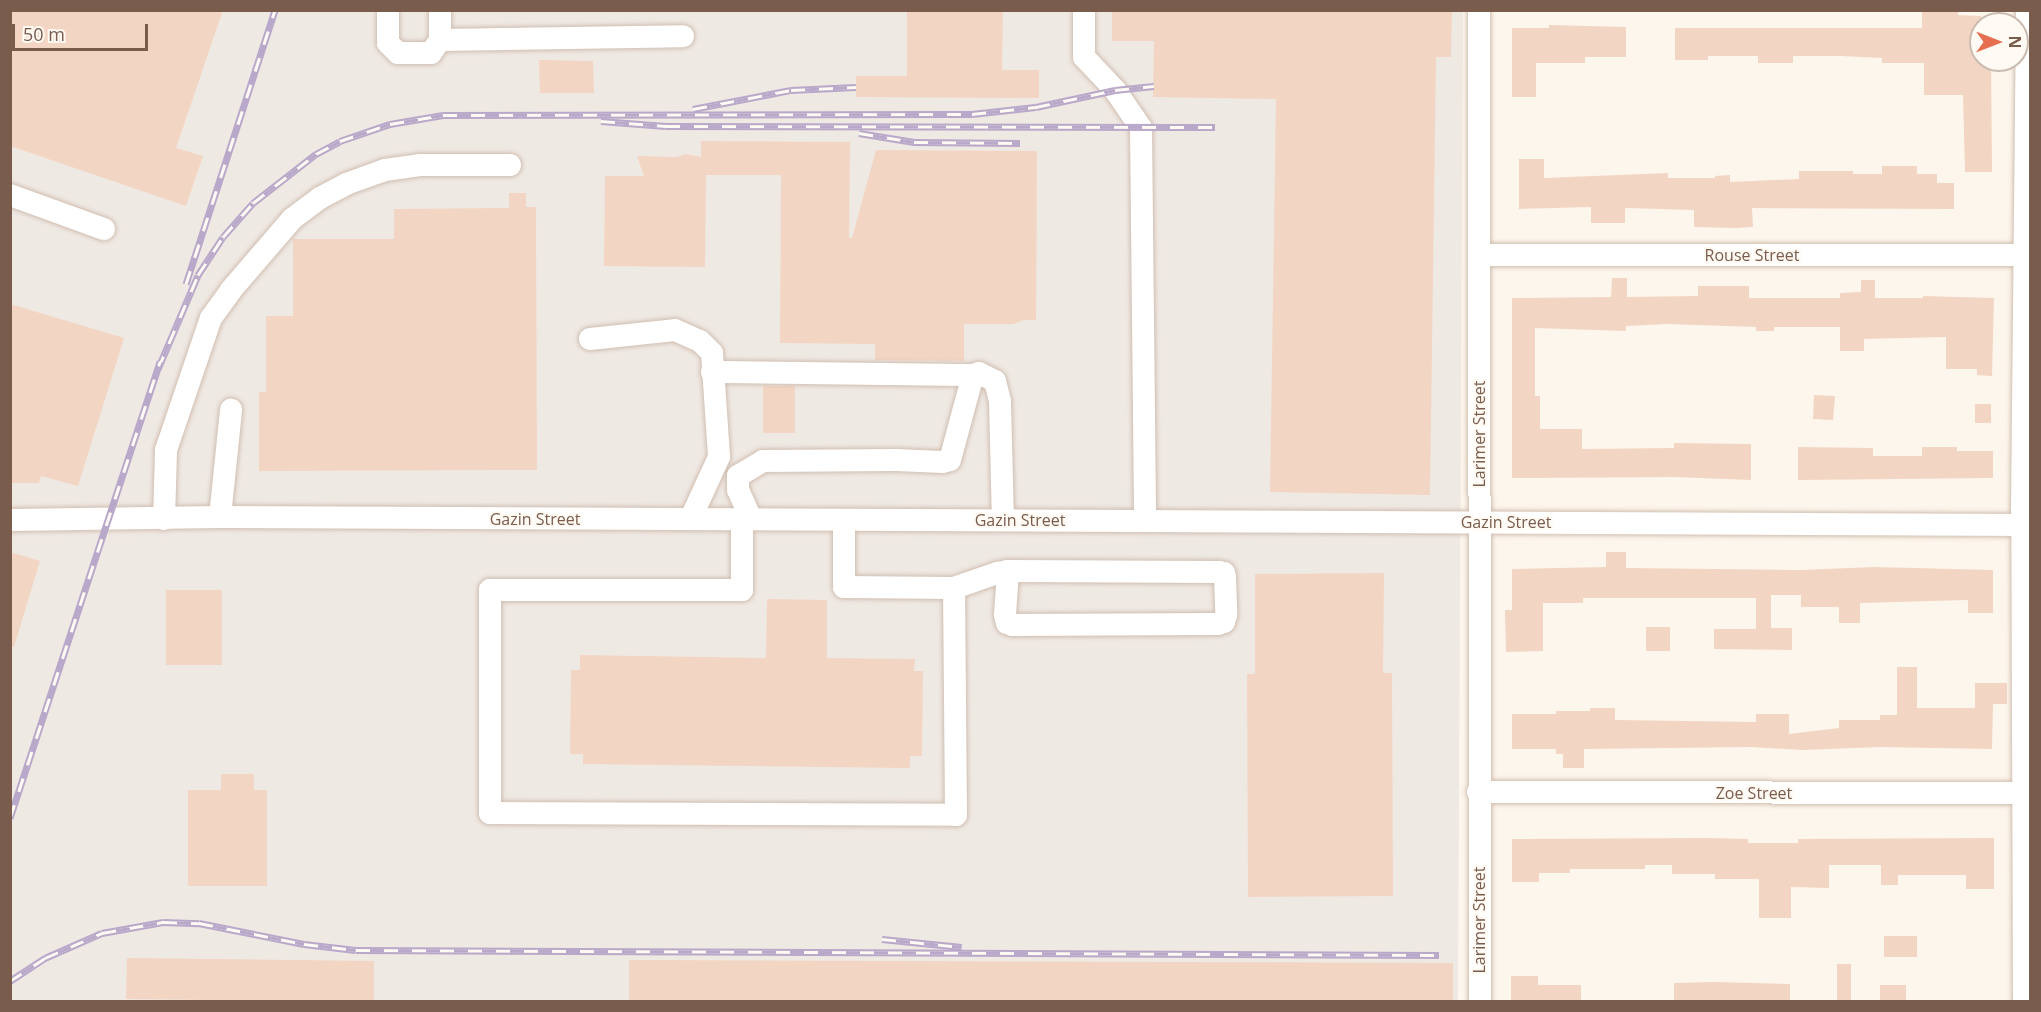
<!DOCTYPE html>
<html>
<head>
<meta charset="utf-8">
<style>
  body { margin:0 }
  #map { position:relative; width:2041px; height:1012px; overflow:hidden; background:#fdf6ec; font-family:"Open Sans",sans-serif }
  div>[style] { position:absolute }
  [style*='--x'] { left:calc(var(--x)*1px); top:calc(var(--y)*1px); width:calc(var(--w)*1px); rotate:calc(var(--a)*1deg) }
  .industrial>* { inset:0; background:#efe9e4 }
  .building>* { inset:0; background:#f3d5c3 }
  .roads { filter:drop-shadow(0 0 2px #d1beb0) drop-shadow(0 0 2px #d1beb0) }
  .minor>* { height:22px; margin:-11px; padding:0 11px; transform-origin:11px; border-radius:11px; background:#fff }
  .rail>* { height:7px; margin-top:-3.5px; transform-origin:0; background:repeating-linear-gradient(90deg,#fffaf3 0 14px,#b9a8c9 0 28px); box-sizing:border-box; border-block:2px solid #b9a8c9 }
  span { translate:-50% -50%; white-space:nowrap; text-align:center; line-height:1.15; -webkit-text-stroke:4.5px #fffaf3; paint-order:stroke }
  .street-label { font-size:16px; color:#7a5c4d }
  .frame { position:absolute; inset:0; border:12px solid #7a5c4d; pointer-events:none }
  .north { position:absolute; left:1969px; top:12px; width:60px; height:60px; box-sizing:border-box; background:#fffaf3; border:2px solid #cabbb1; border-radius:50%; rotate:90deg; font-size:16px; font-weight:700; line-height:24px; text-align:center; color:#7a5c4d }
  .north::after { content:''; display:block; margin:auto; width:21px; height:27px; background:#e76f51; clip-path:polygon(50% 0,100% 100%,50% 72%,0 100%) }
  .scale { position:absolute; left:12px; top:24px; width:136px; height:27px; box-sizing:border-box; border:3px solid #7a5c4d; border-top:0; padding-left:8px; font-size:18px; line-height:21px; white-space:nowrap; color:#7a5c4d; -webkit-text-stroke:4px #fffaf3; paint-order:stroke }
</style>
</head>
<body>
<div id="map">
  <div class="industrial">
    <i style="clip-path:polygon(10px 11px,1463px 11px,1458px 1001px,11px 1001px)"></i>
  </div>
  <div class="building">
    <i style="clip-path:polygon(10px 10px,223px 10px,176px 148px,203px 156px,186px 206px,10px 146px)"></i>
    <i style="clip-path:polygon(907px 10px,1003px 10px,1002px 70px,1039px 70px,1039px 98px,856px 97px,856px 76px,907px 76px)"></i>
    <i style="clip-path:polygon(1112px 10px,1452px 10px,1451px 57px,1436px 57px,1430px 495px,1270px 492px,1276px 99px,1153px 97px,1154px 41px,1112px 41px)"></i>
    <i style="clip-path:polygon(1922px 12px,1958px 12px,1958px 15px,1981px 16px,1981px 60px,1991px 60px,1992px 172px,1965px 172px,1963px 95px,1924px 95px,1924px 63px,1882px 63px,1882px 58px,1841px 56px,1793px 56px,1793px 63px,1758px 63px,1758px 56px,1708px 56px,1708px 60px,1675px 60px,1675px 28px,1922px 28px)"></i>
    <i style="clip-path:polygon(1549px 25px,1626px 27px,1626px 57px,1585px 57px,1585px 63px,1536px 63px,1536px 97px,1512px 97px,1512px 28px,1549px 28px)"></i>
    <i style="clip-path:polygon(539px 60px,593px 61px,594px 93px,540px 93px)"></i>
    <i style="clip-path:polygon(701px 141px,850px 142px,849px 238px,852px 238px,876px 150px,1037px 151px,1036px 320px,1024px 320px,1013px 324px,964px 324px,964px 361px,875px 360px,875px 344px,780px 343px,781px 175px,706px 175px,705px 267px,604px 266px,605px 176px,644px 176px,637px 156px,677px 157px,685px 154px,701px 157px)"></i>
    <i style="clip-path:polygon(1519px 159px,1544px 159px,1544px 178px,1668px 173px,1668px 178px,1715px 178px,1715px 176px,1730px 175px,1730px 182px,1799px 179px,1799px 171px,1853px 171px,1853px 174px,1882px 174px,1882px 166px,1917px 166px,1917px 174px,1937px 174px,1937px 183px,1954px 183px,1954px 209px,1752px 208px,1753px 227px,1737px 228px,1694px 227px,1694px 210px,1625px 208px,1625px 223px,1591px 223px,1591px 207px,1519px 209px)"></i>
    <i style="clip-path:polygon(509px 193px,526px 193px,526px 207px,536px 207px,537px 470px,259px 471px,259px 392px,266px 392px,266px 316px,293px 316px,293px 239px,394px 239px,394px 209px,509px 208px)"></i>
    <i style="clip-path:polygon(1612px 278px,1627px 278px,1627px 297px,1698px 296px,1698px 286px,1749px 286px,1749px 298px,1840px 298px,1840px 293px,1861px 292px,1861px 280px,1875px 280px,1875px 298px,1923px 298px,1923px 296px,1994px 298px,1992px 376px,1977px 375px,1977px 369px,1946px 369px,1946px 337px,1864px 339px,1864px 351px,1840px 351px,1840px 327px,1774px 327px,1774px 331px,1756px 331px,1756px 327px,1667px 324px,1626px 326px,1626px 331px,1535px 328px,1535px 396px,1540px 396px,1540px 429px,1582px 429px,1582px 449px,1674px 448px,1674px 443px,1751px 444px,1751px 480px,1674px 477px,1512px 478px,1512px 298px,1611px 297px)"></i>
    <i style="clip-path:polygon(10px 304px,124px 338px,78px 486px,41px 476px,39px 483px,10px 483px)"></i>
    <i style="clip-path:polygon(763px 386px,795px 386px,795px 433px,763px 433px)"></i>
    <i style="clip-path:polygon(1814px 395px,1835px 396px,1833px 420px,1813px 419px)"></i>
    <i style="clip-path:polygon(1975px 404px,1991px 404px,1991px 423px,1975px 423px)"></i>
    <i style="clip-path:polygon(1798px 447px,1873px 448px,1873px 456px,1922px 456px,1922px 447px,1957px 447px,1957px 451px,1993px 451px,1993px 478px,1798px 480px)"></i>
    <i style="clip-path:polygon(10px 552px,40px 561px,14px 647px,10px 646px)"></i>
    <i style="clip-path:polygon(1606px 552px,1626px 552px,1626px 568px,1801px 570px,1874px 567px,1993px 570px,1993px 613px,1968px 613px,1968px 600px,1860px 603px,1860px 623px,1839px 623px,1839px 607px,1801px 607px,1801px 595px,1771px 595px,1771px 628px,1792px 628px,1792px 650px,1714px 649px,1714px 629px,1756px 629px,1756px 598px,1583px 598px,1583px 603px,1543px 603px,1543px 651px,1506px 652px,1505px 610px,1512px 610px,1512px 569px,1606px 567px)"></i>
    <i style="clip-path:polygon(1384px 573px,1383px 673px,1392px 673px,1393px 896px,1248px 897px,1247px 674px,1255px 674px,1255px 574px)"></i>
    <i style="clip-path:polygon(166px 590px,222px 590px,222px 665px,166px 665px)"></i>
    <i style="clip-path:polygon(767px 599px,827px 600px,827px 658px,915px 659px,914px 671px,923px 671px,922px 756px,910px 756px,910px 768px,583px 764px,583px 754px,570px 754px,571px 670px,580px 670px,580px 655px,766px 658px)"></i>
    <i style="clip-path:polygon(1646px 627px,1670px 627px,1670px 651px,1646px 651px)"></i>
    <i style="clip-path:polygon(1897px 667px,1917px 667px,1917px 708px,1975px 708px,1975px 683px,2007px 683px,2007px 704px,1993px 704px,1992px 749px,1880px 747px,1803px 750px,1749px 747px,1584px 749px,1584px 768px,1563px 768px,1563px 754px,1556px 754px,1556px 749px,1512px 749px,1512px 714px,1556px 714px,1556px 711px,1590px 711px,1590px 708px,1615px 708px,1615px 720px,1756px 722px,1756px 714px,1789px 714px,1789px 734px,1839px 728px,1839px 720px,1880px 720px,1880px 715px,1897px 715px)"></i>
    <i style="clip-path:polygon(221px 774px,254px 774px,254px 790px,267px 790px,267px 886px,188px 886px,188px 790px,221px 790px)"></i>
    <i style="clip-path:polygon(1708px 838px,1748px 839px,1748px 843px,1798px 843px,1798px 839px,1994px 838px,1994px 889px,1966px 889px,1966px 875px,1898px 875px,1898px 885px,1881px 885px,1881px 865px,1829px 865px,1829px 888px,1791px 887px,1791px 918px,1759px 918px,1759px 879px,1715px 879px,1715px 874px,1672px 874px,1672px 865px,1645px 865px,1645px 869px,1570px 869px,1570px 873px,1539px 873px,1539px 882px,1512px 882px,1512px 839px)"></i>
    <i style="clip-path:polygon(1884px 936px,1917px 936px,1917px 957px,1884px 957px)"></i>
    <i style="clip-path:polygon(127px 958px,374px 961px,374px 1002px,126px 999px)"></i>
    <i style="clip-path:polygon(629px 960px,1453px 963px,1453px 1002px,629px 1002px)"></i>
    <i style="clip-path:polygon(1837px 964px,1851px 964px,1851px 1002px,1837px 1002px)"></i>
    <i style="clip-path:polygon(1511px 976px,1538px 976px,1538px 985px,1581px 985px,1581px 1002px,1511px 1002px)"></i>
    <i style="clip-path:polygon(1715px 982px,1790px 984px,1790px 1002px,1674px 1002px,1674px 983px)"></i>
    <i style="clip-path:polygon(1880px 985px,1906px 985px,1906px 1002px,1880px 1002px)"></i>
  </div>
  <div class="roads">
    <div class="minor">
      <i style="--x:388;--y:10;--w:33;--a:90"></i>
      <i style="--x:388;--y:43;--w:14;--a:45"></i>
      <i style="--x:398;--y:53;--w:33;--a:0"></i>
      <i style="--x:431;--y:53;--w:16;--a:-55"></i>
      <i style="--x:440;--y:40;--w:30;--a:-90"></i>
      <i style="--x:1084;--y:10;--w:47;--a:90"></i>
      <i style="--x:1084;--y:57;--w:45;--a:46.8"></i>
      <i style="--x:1115;--y:90;--w:46;--a:55.6"></i>
      <i style="--x:1141;--y:128;--w:393;--a:89.4"></i>
      <i style="--x:1479;--y:10;--w:992;--a:89.94"></i>
      <i style="--x:440;--y:40;--w:243;--a:-0.9"></i>
      <i style="--x:10;--y:195;--w:100;--a:19.9"></i>
      <i style="--x:1480;--y:255;--w:543;--a:0"></i>
      <i style="--x:590;--y:339;--w:85;--a:-6"></i>
      <i style="--x:675;--y:330;--w:27;--a:24"></i>
      <i style="--x:700;--y:341;--w:17;--a:45"></i>
      <i style="--x:712;--y:353;--w:104;--a:86.1"></i>
      <i style="--x:719;--y:457;--w:67;--a:114.7"></i>
      <i style="--x:712;--y:372;--w:261;--a:0.7"></i>
      <i style="--x:220;--y:517;--w:108;--a:-84.1"></i>
      <i style="--x:164;--y:519;--w:69;--a:-88.3"></i>
      <i style="--x:166;--y:450;--w:139;--a:-71.2"></i>
      <i style="--x:211;--y:318;--w:34;--a:-54"></i>
      <i style="--x:231;--y:290;--w:94;--a:-49.3"></i>
      <i style="--x:292;--y:219;--w:35;--a:-37"></i>
      <i style="--x:320;--y:198;--w:30;--a:-28"></i>
      <i style="--x:346;--y:184;--w:41;--a:-19.7"></i>
      <i style="--x:385;--y:170;--w:35;--a:-8"></i>
      <i style="--x:420;--y:165;--w:90;--a:0"></i>
      <i style="--x:742;--y:519;--w:71;--a:90"></i>
      <i style="--x:742;--y:590;--w:252;--a:180"></i>
      <i style="--x:490;--y:590;--w:223;--a:90"></i>
      <i style="--x:490;--y:813;--w:466;--a:0.2"></i>
      <i style="--x:956;--y:815;--w:227;--a:-90.5"></i>
      <i style="--x:954;--y:588;--w:110;--a:-179.5"></i>
      <i style="--x:844;--y:587;--w:67;--a:-90"></i>
      <i style="--x:751;--y:519;--w:32;--a:-114"></i>
      <i style="--x:738;--y:490;--w:14;--a:-90"></i>
      <i style="--x:738;--y:476;--w:29;--a:-31"></i>
      <i style="--x:763;--y:461;--w:133;--a:-0.4"></i>
      <i style="--x:896;--y:460;--w:47;--a:2.4"></i>
      <i style="--x:943;--y:462;--w:7;--a:-16"></i>
      <i style="--x:950;--y:460;--w:88;--a:-74.9"></i>
      <i style="--x:973;--y:375;--w:6;--a:-18"></i>
      <i style="--x:979;--y:373;--w:18;--a:27"></i>
      <i style="--x:995;--y:381;--w:21;--a:76"></i>
      <i style="--x:1000;--y:401;--w:119;--a:88.6"></i>
      <i style="--x:10;--y:520;--w:210;--a:-0.8"></i>
      <i style="--x:220;--y:517;--w:1810;--a:0.25"></i>
      <i style="--x:954;--y:588;--w:46;--a:-19.2"></i>
      <i style="--x:997;--y:573;--w:11;--a:-10"></i>
      <i style="--x:1008;--y:571;--w:211;--a:0.3"></i>
      <i style="--x:1219;--y:572;--w:5;--a:11"></i>
      <i style="--x:1224;--y:573;--w:4;--a:76"></i>
      <i style="--x:1225;--y:577;--w:38;--a:88"></i>
      <i style="--x:1226;--y:615;--w:7;--a:106"></i>
      <i style="--x:1224;--y:622;--w:6;--a:162"></i>
      <i style="--x:1218;--y:624;--w:205;--a:179.7"></i>
      <i style="--x:1013;--y:625;--w:6;--a:-162"></i>
      <i style="--x:1007;--y:623;--w:8;--a:-104"></i>
      <i style="--x:1005;--y:615;--w:44;--a:-86.1"></i>
      <i style="--x:1478;--y:792;--w:552;--a:0.1"></i>
      <i style="--x:2024;--y:1002;--w:491;--a:-90.2"></i>
      <i style="--x:2022;--y:511;--w:501;--a:-89.43"></i>
    </div>
  </div>
  <div class="rail">
    <i style="--x:693;--y:109;--w:100;--a:-11"></i>
    <i style="--x:791;--y:90;--w:65;--a:-2.6"></i>
    <i style="--x:601;--y:121;--w:65;--a:4.4"></i>
    <i style="--x:666;--y:126;--w:549;--a:0.1"></i>
    <i style="--x:859;--y:133;--w:56;--a:9.3"></i>
    <i style="--x:914;--y:142;--w:106;--a:0.5"></i>
    <i style="--x:186;--y:284;--w:288;--a:-72"></i>
    <i style="--x:158;--y:369;--w:102;--a:-66.9"></i>
    <i style="--x:198;--y:275;--w:45;--a:-56.7"></i>
    <i style="--x:223;--y:237;--w:45;--a:-48.6"></i>
    <i style="--x:253;--y:203;--w:80;--a:-37.9"></i>
    <i style="--x:316;--y:154;--w:27;--a:-28"></i>
    <i style="--x:340;--y:141;--w:53;--a:-18.8"></i>
    <i style="--x:390;--y:124;--w:54;--a:-9.6"></i>
    <i style="--x:443;--y:115;--w:529;--a:-0.11"></i>
    <i style="--x:972;--y:114;--w:64;--a:-6.2"></i>
    <i style="--x:1036;--y:107;--w:81;--a:-12.1"></i>
    <i style="--x:1115;--y:90;--w:39;--a:-6"></i>
    <i style="--x:10;--y:818;--w:481;--a:-71.8"></i>
    <i style="--x:882;--y:939;--w:80;--a:5.7"></i>
    <i style="--x:10;--y:981;--w:42;--a:-33.3"></i>
    <i style="--x:45;--y:958;--w:62;--a:-23.7"></i>
    <i style="--x:102;--y:933;--w:62;--a:-10.2"></i>
    <i style="--x:163;--y:922;--w:36;--a:2"></i>
    <i style="--x:199;--y:923;--w:107;--a:11.3"></i>
    <i style="--x:304;--y:944;--w:52;--a:6.6"></i>
    <i style="--x:356;--y:950;--w:1083;--a:0.26"></i>
  </div>
  <div class="street-label">
    <span style="left:1752px;top:255px">Rouse Street</span>
    <span style="left:1479px;top:434px;rotate:-90deg">Larimer Street</span>
    <span style="left:535px;top:519px">Gazin Street</span>
    <span style="left:1020px;top:520px">Gazin Street</span>
    <span style="left:1506px;top:522px">Gazin Street</span>
    <span style="left:1754px;top:793px">Zoe Street</span>
    <span style="left:1479px;top:920px;rotate:-90deg">Larimer Street</span>
  </div>
  <div class="frame"></div>
  <div class="north">N</div>
  <div class="scale">50 m</div>
</div>
</body>
</html>
